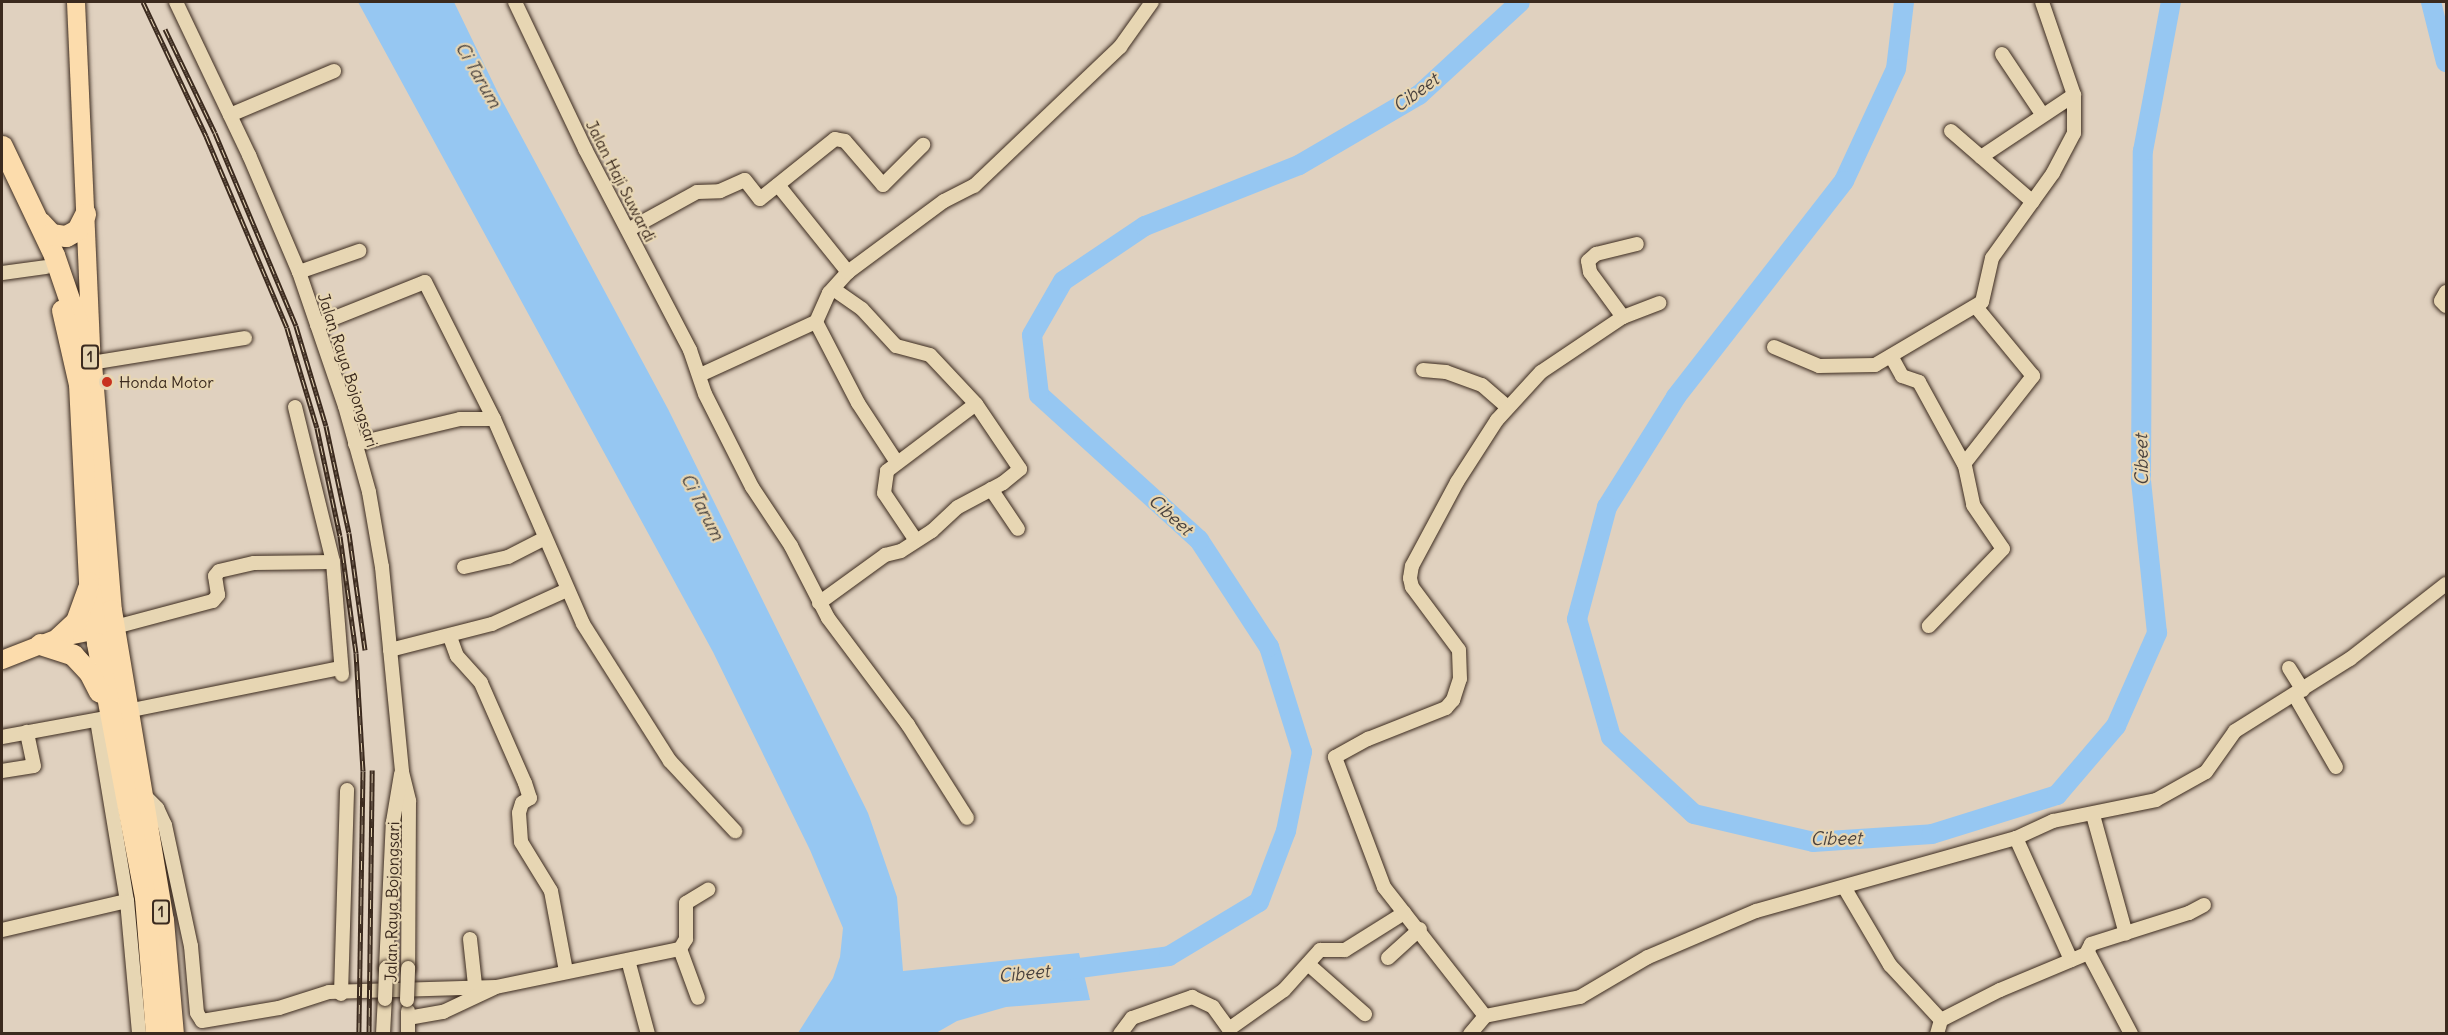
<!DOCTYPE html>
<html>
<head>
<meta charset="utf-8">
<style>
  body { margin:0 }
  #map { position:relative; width:2448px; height:1035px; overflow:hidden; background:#e0d1bf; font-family:Delius,sans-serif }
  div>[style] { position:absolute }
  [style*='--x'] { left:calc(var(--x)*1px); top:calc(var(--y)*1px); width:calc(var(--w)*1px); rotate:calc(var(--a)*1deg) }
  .water>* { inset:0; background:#96c7f2 }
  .river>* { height:20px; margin:-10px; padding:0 10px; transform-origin:10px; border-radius:10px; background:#96c7f2 }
  .roads { filter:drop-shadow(0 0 2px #3b2a1e) drop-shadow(0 0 2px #3b2a1e) }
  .minor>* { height:14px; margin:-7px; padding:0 7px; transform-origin:7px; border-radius:7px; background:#e7d6b3 }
  .major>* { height:18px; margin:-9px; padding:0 9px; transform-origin:9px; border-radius:9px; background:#fcdcac }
  .highway>* { height:21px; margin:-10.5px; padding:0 10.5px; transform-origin:10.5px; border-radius:10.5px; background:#fcdcac }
  .rail>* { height:5px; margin-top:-2.5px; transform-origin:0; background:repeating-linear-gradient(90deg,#e7d6b3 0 9px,#3b2a1e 0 18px); box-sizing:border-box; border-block:2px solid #3b2a1e }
  .bridges { filter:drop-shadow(0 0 2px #3b2a1e) drop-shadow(0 0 2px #3b2a1e) }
  .minor-bridge>* { height:14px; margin:-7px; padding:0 7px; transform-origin:7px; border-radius:7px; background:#e7d6b3 }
  .dots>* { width:16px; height:16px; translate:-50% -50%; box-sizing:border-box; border:3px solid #e7d6b3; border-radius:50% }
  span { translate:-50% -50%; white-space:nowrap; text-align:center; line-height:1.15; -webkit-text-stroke:4.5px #e7d6b3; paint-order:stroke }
  .shield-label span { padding:2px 4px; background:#e7d6b3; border:2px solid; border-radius:4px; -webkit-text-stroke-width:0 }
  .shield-label { font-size:15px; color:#3b2a1e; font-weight:700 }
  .street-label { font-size:16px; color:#3b2a1e }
  .poi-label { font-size:16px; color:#3b2a1e }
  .left { translate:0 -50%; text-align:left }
  .water-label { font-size:18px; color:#49423e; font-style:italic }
  .frame { position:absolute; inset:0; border:3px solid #3b2a1e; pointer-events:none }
</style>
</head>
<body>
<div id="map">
  <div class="water">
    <i style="clip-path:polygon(358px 2px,454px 2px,498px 93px,668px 409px,868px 813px,897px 897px,903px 971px,1079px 953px,1090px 1000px,1006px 1007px,957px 1021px,936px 1033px,798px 1033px,833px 978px,840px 957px,843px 928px,810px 850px,713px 652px)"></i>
  </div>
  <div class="river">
    <i style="--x:1904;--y:2;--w:67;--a:96.8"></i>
    <i style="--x:1896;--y:69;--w:123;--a:114.9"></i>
    <i style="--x:1844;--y:181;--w:274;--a:127.9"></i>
    <i style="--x:1676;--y:397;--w:130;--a:122.1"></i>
    <i style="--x:1607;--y:507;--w:116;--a:105"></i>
    <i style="--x:1577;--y:619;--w:123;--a:73.9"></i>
    <i style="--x:1611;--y:737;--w:113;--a:42.9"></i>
    <i style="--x:1694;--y:814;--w:122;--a:13.2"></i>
    <i style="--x:1813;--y:842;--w:119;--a:-3.8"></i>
    <i style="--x:1932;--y:834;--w:131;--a:-17.3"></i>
    <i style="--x:2057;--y:795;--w:91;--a:-49.5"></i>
    <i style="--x:2116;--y:726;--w:102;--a:-66.2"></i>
    <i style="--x:2157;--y:633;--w:153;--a:-96"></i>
    <i style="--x:2141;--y:481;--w:330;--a:-89.7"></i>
    <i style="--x:2143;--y:151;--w:152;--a:-79.4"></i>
    <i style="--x:2431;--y:2;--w:62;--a:76"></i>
    <i style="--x:1057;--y:971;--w:113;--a:-7.6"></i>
    <i style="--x:1169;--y:956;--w:105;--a:-31"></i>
    <i style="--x:1259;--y:902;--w:76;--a:-69.2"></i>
    <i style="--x:1286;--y:831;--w:81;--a:-78.6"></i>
    <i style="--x:1302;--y:752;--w:110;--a:-107.4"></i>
    <i style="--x:1269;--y:647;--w:128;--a:-123.2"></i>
    <i style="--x:1199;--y:540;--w:216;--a:-137.8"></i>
    <i style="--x:1039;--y:395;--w:60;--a:-96.7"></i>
    <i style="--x:1032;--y:335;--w:62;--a:-60.1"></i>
    <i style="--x:1063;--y:281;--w:99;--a:-33.9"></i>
    <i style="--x:1145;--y:226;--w:166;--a:-21.6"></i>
    <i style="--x:1299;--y:165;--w:139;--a:-30.3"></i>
    <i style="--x:1419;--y:95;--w:137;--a:-42.6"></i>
  </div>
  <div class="roads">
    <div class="minor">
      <i style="--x:176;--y:2;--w:170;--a:64.5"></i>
      <i style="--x:249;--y:155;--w:127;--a:66.9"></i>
      <i style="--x:299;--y:272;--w:142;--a:71.1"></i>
      <i style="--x:345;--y:406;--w:89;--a:74.4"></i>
      <i style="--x:369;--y:492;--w:76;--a:80.2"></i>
      <i style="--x:382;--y:567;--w:206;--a:84.4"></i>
      <i style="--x:402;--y:772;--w:30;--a:76"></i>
      <i style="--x:409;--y:801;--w:167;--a:90.3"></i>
      <i style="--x:515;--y:2;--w:163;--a:64.5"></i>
      <i style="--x:585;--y:149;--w:227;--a:62.4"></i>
      <i style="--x:690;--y:350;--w:46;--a:71.2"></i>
      <i style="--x:705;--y:394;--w:104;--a:63.2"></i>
      <i style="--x:752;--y:487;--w:71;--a:56.5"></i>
      <i style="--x:791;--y:546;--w:81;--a:62.8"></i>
      <i style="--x:828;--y:618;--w:134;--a:53.2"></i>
      <i style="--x:908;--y:725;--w:110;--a:57.6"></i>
      <i style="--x:2002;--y:54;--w:72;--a:56.3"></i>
      <i style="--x:230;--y:115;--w:113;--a:-22.9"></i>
      <i style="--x:1951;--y:131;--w:108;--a:40.9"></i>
      <i style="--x:1981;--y:157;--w:112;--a:-33.7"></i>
      <i style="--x:778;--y:185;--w:112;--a:51.2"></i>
      <i style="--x:628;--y:230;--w:79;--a:-28.8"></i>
      <i style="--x:697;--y:192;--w:23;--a:-2"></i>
      <i style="--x:720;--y:191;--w:27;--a:-24"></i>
      <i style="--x:745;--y:180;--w:24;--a:52"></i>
      <i style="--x:760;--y:199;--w:96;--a:-38.7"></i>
      <i style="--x:835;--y:139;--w:10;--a:11"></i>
      <i style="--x:845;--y:141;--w:58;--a:49.2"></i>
      <i style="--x:883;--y:185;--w:57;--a:-45"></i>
      <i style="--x:299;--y:272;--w:64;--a:-19.3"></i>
      <i style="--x:2;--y:273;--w:44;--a:-7.8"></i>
      <i style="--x:2446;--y:292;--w:10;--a:119"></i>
      <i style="--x:2441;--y:301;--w:7;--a:45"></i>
      <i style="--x:1623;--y:317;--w:56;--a:-126.3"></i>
      <i style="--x:1590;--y:272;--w:11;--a:-100"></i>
      <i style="--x:1588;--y:261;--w:11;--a:-41"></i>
      <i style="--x:1596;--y:254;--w:42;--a:-13.7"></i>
      <i style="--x:816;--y:322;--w:91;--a:62.6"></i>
      <i style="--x:858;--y:403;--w:69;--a:56.8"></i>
      <i style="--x:317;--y:325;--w:116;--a:-21.7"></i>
      <i style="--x:425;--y:282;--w:153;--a:63.3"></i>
      <i style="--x:1774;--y:347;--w:49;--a:22.9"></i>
      <i style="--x:1819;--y:366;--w:56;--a:-1"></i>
      <i style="--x:1875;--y:365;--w:124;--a:-30.5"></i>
      <i style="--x:1982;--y:302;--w:45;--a:-77.2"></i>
      <i style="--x:1992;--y:258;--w:105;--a:-54.3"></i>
      <i style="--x:2053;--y:173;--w:45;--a:-62.3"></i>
      <i style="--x:2074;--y:133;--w:38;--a:-90"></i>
      <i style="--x:2074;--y:95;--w:98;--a:-109"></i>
      <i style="--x:1891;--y:356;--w:23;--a:61"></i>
      <i style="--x:1902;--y:376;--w:18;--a:19"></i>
      <i style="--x:1919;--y:382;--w:96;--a:61.3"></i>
      <i style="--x:1965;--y:466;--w:40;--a:78"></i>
      <i style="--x:1973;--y:505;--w:53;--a:55.7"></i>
      <i style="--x:2003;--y:549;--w:107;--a:133.9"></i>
      <i style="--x:91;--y:363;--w:156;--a:-9.2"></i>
      <i style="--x:1423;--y:370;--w:23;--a:5"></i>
      <i style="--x:1446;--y:372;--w:38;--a:20"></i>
      <i style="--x:1482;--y:385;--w:33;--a:41"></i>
      <i style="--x:700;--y:375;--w:128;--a:-24.6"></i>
      <i style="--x:816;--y:322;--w:32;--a:-66"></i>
      <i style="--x:829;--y:293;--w:28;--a:-48"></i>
      <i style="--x:848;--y:272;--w:119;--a:-36.5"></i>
      <i style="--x:944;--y:201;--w:34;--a:-27"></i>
      <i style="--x:974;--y:186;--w:202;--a:-43.6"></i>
      <i style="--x:1120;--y:47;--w:55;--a:-54.6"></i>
      <i style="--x:295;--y:407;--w:160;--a:76.2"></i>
      <i style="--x:333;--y:562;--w:113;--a:85.4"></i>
      <i style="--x:355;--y:444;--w:108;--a:-13.4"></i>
      <i style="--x:460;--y:419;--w:34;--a:0"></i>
      <i style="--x:494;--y:419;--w:223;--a:66.5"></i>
      <i style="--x:583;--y:624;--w:162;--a:57.6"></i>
      <i style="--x:670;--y:761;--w:96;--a:47.1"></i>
      <i style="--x:1964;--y:464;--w:112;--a:-51.9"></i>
      <i style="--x:2033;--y:376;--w:88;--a:-129.5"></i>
      <i style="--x:991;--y:489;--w:48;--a:56"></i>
      <i style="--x:915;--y:539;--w:55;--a:-124"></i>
      <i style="--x:884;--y:493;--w:22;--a:-82"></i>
      <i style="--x:887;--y:471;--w:111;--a:-37"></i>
      <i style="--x:464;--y:567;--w:45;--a:-12.8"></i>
      <i style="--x:508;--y:557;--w:39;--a:-27"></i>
      <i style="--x:819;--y:603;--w:82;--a:-36"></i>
      <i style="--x:885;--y:555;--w:16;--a:-14"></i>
      <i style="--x:901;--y:551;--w:37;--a:-33"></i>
      <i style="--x:932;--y:531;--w:35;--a:-43"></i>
      <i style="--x:958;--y:507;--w:51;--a:-28.1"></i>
      <i style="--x:1003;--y:483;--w:22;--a:-39"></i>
      <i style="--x:1020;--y:469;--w:78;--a:-124.1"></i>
      <i style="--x:976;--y:404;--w:67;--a:-133.2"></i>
      <i style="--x:930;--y:355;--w:35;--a:-165"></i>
      <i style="--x:896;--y:346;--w:50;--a:-132.6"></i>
      <i style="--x:862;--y:309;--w:35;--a:-145"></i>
      <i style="--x:115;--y:627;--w:101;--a:-14.9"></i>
      <i style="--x:213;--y:601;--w:8;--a:-50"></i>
      <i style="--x:218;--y:595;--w:19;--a:-99"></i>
      <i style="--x:215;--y:576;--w:6;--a:-51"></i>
      <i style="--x:219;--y:571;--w:36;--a:-13"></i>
      <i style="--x:254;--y:563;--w:79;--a:-0.7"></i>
      <i style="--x:450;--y:637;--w:20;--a:70"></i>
      <i style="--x:457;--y:656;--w:36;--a:48"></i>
      <i style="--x:481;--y:683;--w:109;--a:66.3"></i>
      <i style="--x:525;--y:783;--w:16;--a:72"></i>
      <i style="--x:530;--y:798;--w:9;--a:148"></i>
      <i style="--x:522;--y:803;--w:10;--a:107"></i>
      <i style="--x:519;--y:813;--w:29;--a:86"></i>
      <i style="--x:521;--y:842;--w:57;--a:58.5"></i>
      <i style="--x:551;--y:891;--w:81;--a:79.4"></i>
      <i style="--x:390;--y:650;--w:105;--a:-14.3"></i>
      <i style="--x:492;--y:624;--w:82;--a:-24.4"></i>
      <i style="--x:2289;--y:668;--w:26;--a:58"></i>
      <i style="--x:2295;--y:696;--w:82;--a:60"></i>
      <i style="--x:127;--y:711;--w:218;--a:-11.4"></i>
      <i style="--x:97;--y:720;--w:183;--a:80.6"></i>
      <i style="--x:127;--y:901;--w:134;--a:84.8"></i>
      <i style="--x:2;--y:737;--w:106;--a:-10.4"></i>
      <i style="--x:2;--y:771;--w:32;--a:-9"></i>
      <i style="--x:34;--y:766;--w:35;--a:-102"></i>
      <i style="--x:141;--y:792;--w:23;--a:45"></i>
      <i style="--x:157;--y:808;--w:19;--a:65"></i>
      <i style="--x:165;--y:825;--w:124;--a:77.9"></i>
      <i style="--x:191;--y:946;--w:67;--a:84.9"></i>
      <i style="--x:197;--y:1013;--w:9;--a:58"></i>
      <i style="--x:202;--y:1021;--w:78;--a:-9.6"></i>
      <i style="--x:279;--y:1008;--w:52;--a:-17.7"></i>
      <i style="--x:329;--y:992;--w:167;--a:-1.7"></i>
      <i style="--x:496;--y:987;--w:188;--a:-11.7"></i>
      <i style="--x:680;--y:949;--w:12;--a:-59"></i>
      <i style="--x:686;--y:939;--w:36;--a:-90"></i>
      <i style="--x:686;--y:903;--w:26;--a:-31"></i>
      <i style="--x:2093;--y:815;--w:123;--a:74.5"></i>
      <i style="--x:2016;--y:838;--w:134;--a:65.7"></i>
      <i style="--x:1844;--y:887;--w:91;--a:59.5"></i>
      <i style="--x:1890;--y:965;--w:75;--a:47.2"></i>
      <i style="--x:2;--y:930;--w:128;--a:-13.1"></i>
      <i style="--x:470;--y:939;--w:46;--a:83.8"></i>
      <i style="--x:680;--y:949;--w:52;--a:69.8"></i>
      <i style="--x:2088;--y:952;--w:93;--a:62.3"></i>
      <i style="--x:1388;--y:958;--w:43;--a:-42.2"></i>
      <i style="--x:628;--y:960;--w:77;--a:74.9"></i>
      <i style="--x:1308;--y:964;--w:76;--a:41.3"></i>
      <i style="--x:386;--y:968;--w:146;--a:-87.3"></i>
      <i style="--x:393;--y:822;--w:49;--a:-80.5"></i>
      <i style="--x:341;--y:994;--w:204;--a:-88.3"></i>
      <i style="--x:1485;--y:1016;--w:164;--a:-128.1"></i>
      <i style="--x:1384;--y:887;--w:139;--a:-110.7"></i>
      <i style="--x:1335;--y:757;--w:38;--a:-29"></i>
      <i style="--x:1368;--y:739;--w:84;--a:-21.7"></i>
      <i style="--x:1446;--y:708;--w:11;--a:-49"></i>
      <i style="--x:1453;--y:700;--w:22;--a:-72"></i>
      <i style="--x:1460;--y:679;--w:29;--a:-92"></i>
      <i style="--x:1459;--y:650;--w:79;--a:-126.7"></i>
      <i style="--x:1412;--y:587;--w:9;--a:-103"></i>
      <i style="--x:1410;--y:578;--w:12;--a:-81"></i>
      <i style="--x:1412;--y:566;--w:95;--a:-61.8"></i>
      <i style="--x:1457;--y:482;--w:74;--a:-57.2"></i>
      <i style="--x:1497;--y:420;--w:65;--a:-47.5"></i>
      <i style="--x:1541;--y:372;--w:99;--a:-33.9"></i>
      <i style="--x:1623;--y:317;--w:39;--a:-21"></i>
      <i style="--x:408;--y:1018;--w:36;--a:-10"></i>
      <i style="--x:443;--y:1012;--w:56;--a:-25.2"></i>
      <i style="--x:383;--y:1034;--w:35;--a:-87"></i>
      <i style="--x:408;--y:1034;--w:23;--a:-90"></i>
      <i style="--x:1120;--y:1034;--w:20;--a:-53"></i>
      <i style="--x:1132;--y:1018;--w:64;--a:-19.3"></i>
      <i style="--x:1192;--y:997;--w:23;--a:25"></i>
      <i style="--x:1213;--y:1007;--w:27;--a:54"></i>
      <i style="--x:1229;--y:1029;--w:67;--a:-35.3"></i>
      <i style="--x:1284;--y:990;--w:54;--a:-48"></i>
      <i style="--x:1320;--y:950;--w:25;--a:0"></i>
      <i style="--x:1345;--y:950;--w:70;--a:-32.1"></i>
      <i style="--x:1470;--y:1034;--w:23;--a:-50"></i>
      <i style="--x:1485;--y:1016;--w:97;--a:-11.3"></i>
      <i style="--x:1580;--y:997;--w:79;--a:-30.5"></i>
      <i style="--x:1648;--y:957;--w:117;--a:-23.1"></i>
      <i style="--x:1756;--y:911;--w:270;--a:-15.7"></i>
      <i style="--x:2016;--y:838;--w:41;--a:-24.7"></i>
      <i style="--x:2053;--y:821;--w:105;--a:-11.5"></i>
      <i style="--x:2156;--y:800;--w:57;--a:-29.2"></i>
      <i style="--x:2206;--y:772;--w:50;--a:-54.7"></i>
      <i style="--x:2235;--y:731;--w:136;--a:-32.1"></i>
      <i style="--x:2350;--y:659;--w:122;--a:-38"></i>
      <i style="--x:1937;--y:1034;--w:15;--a:-74"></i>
      <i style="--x:1941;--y:1020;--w:66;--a:-27"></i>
      <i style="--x:2000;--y:990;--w:93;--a:-22.7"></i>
      <i style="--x:2086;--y:954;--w:11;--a:-63"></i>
      <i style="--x:2091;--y:944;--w:103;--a:-17.6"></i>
      <i style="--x:2189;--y:913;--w:17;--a:-28"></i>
    </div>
    <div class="major">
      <i style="--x:76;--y:2;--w:348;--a:87.5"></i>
      <i style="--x:2;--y:660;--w:60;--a:-21.4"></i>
      <i style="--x:58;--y:638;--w:51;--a:-11.3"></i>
    </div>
    <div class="highway">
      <i style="--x:2;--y:146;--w:121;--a:64.5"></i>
      <i style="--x:54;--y:255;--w:114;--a:71.1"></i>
      <i style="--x:91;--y:363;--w:248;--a:85.4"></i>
      <i style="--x:111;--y:610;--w:314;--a:80.5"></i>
      <i style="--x:163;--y:920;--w:114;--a:85"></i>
      <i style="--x:40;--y:222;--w:16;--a:47"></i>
      <i style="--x:51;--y:234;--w:15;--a:8"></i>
      <i style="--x:66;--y:236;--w:13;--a:-29"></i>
      <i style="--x:77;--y:230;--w:18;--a:-63"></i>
      <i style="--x:62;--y:310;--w:76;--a:77.1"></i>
      <i style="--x:79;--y:384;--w:198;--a:87.1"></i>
      <i style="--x:89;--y:582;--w:62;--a:82.5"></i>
      <i style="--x:97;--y:643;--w:258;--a:79.3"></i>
      <i style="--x:145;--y:897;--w:137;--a:85.4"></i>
      <i style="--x:58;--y:638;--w:25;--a:-43"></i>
      <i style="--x:76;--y:621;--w:35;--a:-70"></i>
      <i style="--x:40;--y:644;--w:35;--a:18"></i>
      <i style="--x:73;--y:655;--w:23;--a:47"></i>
      <i style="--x:89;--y:672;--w:22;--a:63"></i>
    </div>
  </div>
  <div class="rail">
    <i style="--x:143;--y:2;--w:148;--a:64.8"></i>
    <i style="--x:206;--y:136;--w:208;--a:67.1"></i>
    <i style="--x:287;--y:328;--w:104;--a:73.3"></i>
    <i style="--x:317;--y:428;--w:110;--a:78"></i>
    <i style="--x:340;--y:536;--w:118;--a:82.2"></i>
    <i style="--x:356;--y:653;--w:118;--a:86.6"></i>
    <i style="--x:363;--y:771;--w:263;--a:90.9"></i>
    <i style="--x:165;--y:29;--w:115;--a:64.3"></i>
    <i style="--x:215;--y:133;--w:209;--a:67.2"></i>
    <i style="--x:296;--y:326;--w:104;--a:73.3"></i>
    <i style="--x:326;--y:426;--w:109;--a:77.9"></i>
    <i style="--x:349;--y:533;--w:118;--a:82.2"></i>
    <i style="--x:369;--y:1034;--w:264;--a:-89.3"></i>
  </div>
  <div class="bridges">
    <div class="minor-bridge">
      <i style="--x:385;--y:999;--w:31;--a:-88"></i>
      <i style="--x:407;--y:1000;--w:32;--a:-88"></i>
    </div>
  </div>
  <div class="dots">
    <i style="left:107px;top:382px;background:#c8321e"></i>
  </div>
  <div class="shield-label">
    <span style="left:90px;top:357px">1</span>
    <span style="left:161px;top:912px">1</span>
  </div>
  <div class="street-label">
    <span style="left:621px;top:181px;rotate:63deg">Jalan Haji Suwardi</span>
    <span style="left:348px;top:370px;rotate:72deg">Jalan Raya Bojongsari</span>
    <span style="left:392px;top:902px;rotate:-89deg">Jalan Raya Bojongsari</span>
  </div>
  <div class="poi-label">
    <span class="left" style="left:119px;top:382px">Honda Motor</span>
  </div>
  <div class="water-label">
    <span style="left:478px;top:75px;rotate:60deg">Ci Tarum</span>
    <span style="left:1416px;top:93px;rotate:-36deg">Cibeet</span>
    <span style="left:2142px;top:460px;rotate:-91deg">Cibeet</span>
    <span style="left:702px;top:507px;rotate:63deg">Ci Tarum</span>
    <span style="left:1170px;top:515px;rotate:42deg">Cibeet</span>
    <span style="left:1836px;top:839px;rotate:-1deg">Cibeet</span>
    <span style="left:1024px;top:974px;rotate:-6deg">Cibeet</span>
  </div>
  <div class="frame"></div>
</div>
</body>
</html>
